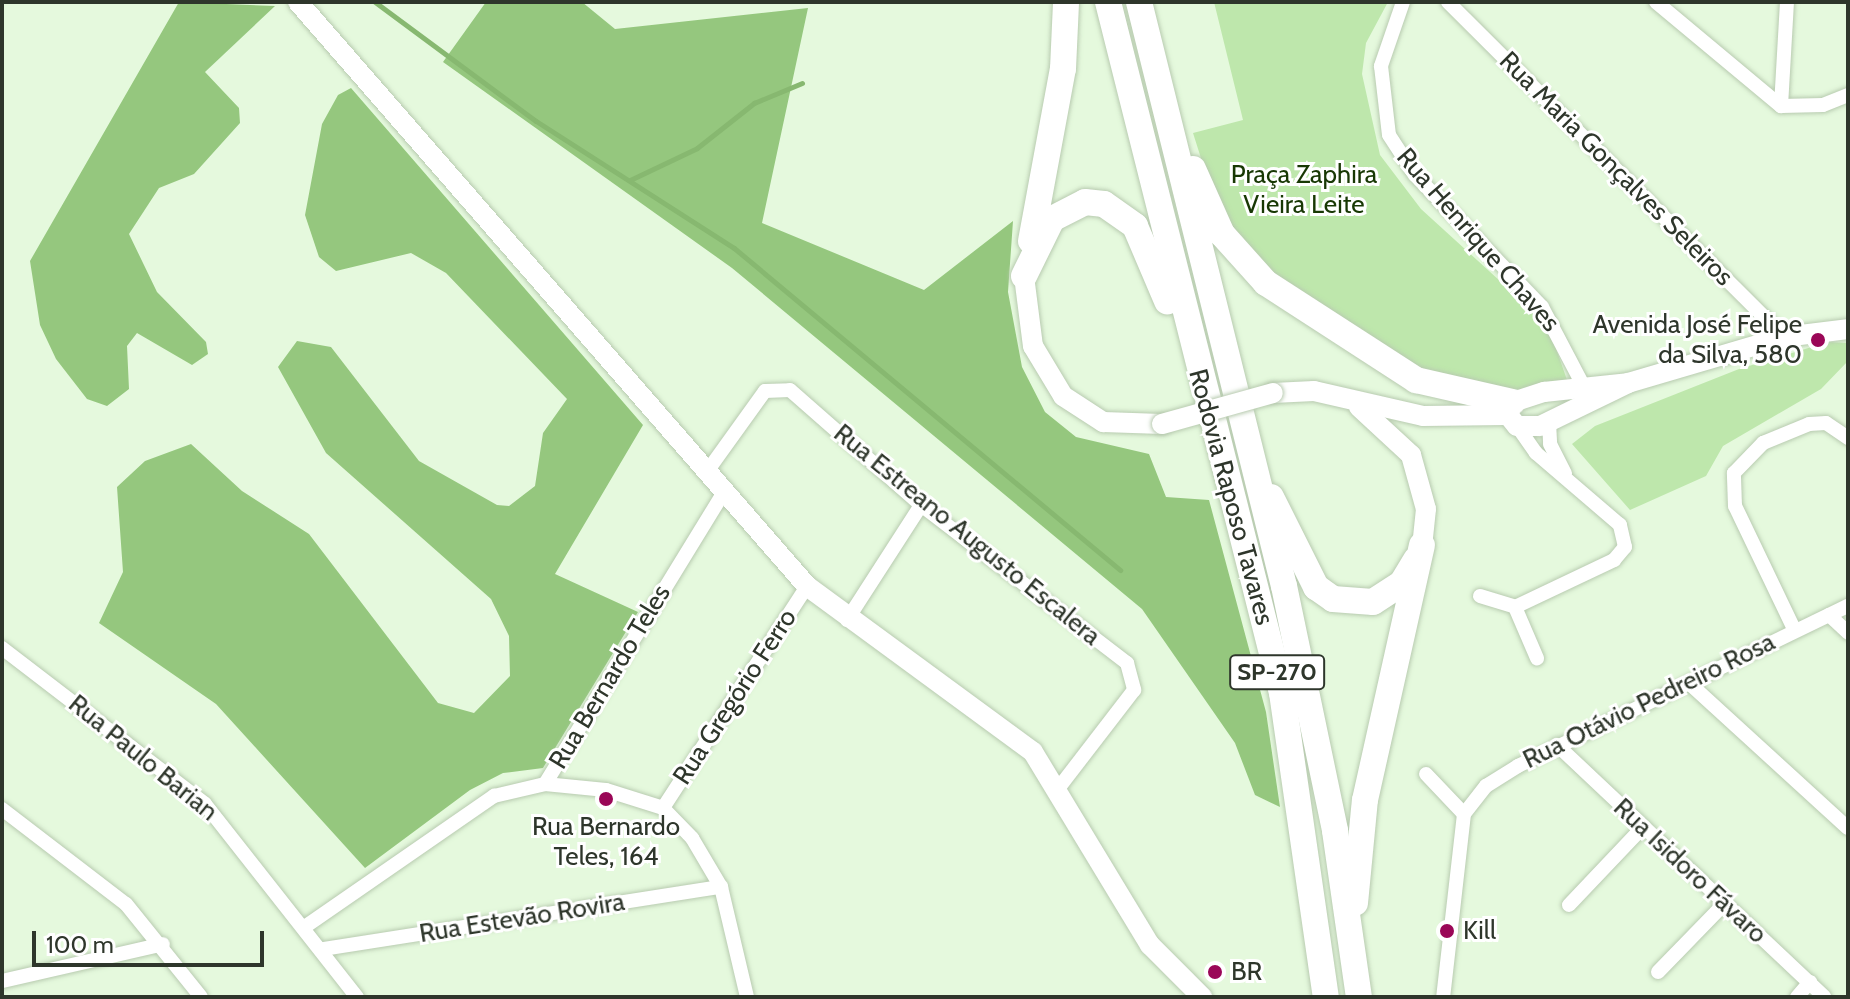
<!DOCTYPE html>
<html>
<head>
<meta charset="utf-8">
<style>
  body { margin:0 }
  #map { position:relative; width:1850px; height:999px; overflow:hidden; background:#e5f9dd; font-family:Cabin,sans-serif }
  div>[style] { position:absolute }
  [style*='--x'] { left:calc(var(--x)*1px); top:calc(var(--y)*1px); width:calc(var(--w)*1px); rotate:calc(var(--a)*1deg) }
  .green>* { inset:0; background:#bee7ac }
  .forest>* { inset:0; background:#95c77e }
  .stream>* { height:5px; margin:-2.5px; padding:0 2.5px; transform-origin:2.5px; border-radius:2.5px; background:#87b870 }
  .roads { filter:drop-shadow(0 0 2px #b8cbb0) drop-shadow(0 0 2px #b8cbb0) }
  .minor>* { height:14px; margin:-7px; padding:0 7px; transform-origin:7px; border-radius:7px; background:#fff }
  .secondary>* { height:20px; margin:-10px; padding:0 10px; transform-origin:10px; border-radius:10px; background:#fff }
  .motorway>* { height:26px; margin:-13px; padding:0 13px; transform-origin:13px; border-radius:13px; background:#fff }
  .bridges { filter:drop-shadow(0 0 2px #b8cbb0) drop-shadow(0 0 2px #b8cbb0) }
  .secondary-bridge>* { height:20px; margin:-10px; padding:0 10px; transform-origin:10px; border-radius:10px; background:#fff }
  .dots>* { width:22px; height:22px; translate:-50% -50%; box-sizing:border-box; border:4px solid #fff; border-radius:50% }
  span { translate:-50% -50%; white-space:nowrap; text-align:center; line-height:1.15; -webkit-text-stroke:6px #fff; paint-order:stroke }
  .shield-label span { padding:2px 6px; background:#fff; border:2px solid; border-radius:6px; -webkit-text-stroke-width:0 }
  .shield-label { font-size:24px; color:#2e362b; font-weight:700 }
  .street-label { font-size:26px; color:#2e362b }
  .park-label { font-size:26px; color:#183804 }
  .poi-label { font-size:26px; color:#2e362b }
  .right { translate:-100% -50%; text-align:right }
  .left { translate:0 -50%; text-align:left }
  .frame { position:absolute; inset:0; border:4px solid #2e362b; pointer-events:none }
  .scale { position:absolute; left:32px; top:931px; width:232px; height:36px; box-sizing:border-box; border:4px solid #2e362b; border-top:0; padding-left:10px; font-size:24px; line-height:28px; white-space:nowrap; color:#2e362b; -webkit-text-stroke:6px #fff; paint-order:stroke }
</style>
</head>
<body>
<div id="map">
  <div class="green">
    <i style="clip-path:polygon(1214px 2px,1388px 2px,1366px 43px,1362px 74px,1380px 155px,1421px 209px,1533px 311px,1551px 334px,1567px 380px,1510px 396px,1418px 378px,1251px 260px,1212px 193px,1193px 133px,1243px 120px)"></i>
    <i style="clip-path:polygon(1828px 342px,1848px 343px,1848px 361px,1821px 389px,1723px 446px,1706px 476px,1630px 510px,1572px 444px,1595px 426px,1739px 369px)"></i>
  </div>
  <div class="forest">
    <i style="clip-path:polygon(179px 2px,275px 6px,205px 72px,239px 108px,240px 123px,194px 174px,159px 188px,129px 234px,157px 292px,206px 342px,208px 354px,192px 365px,137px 333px,127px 346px,129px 389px,107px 406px,87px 399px,56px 359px,40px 325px,30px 261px)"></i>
    <i style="clip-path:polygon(486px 2px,582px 2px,615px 29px,808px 8px,762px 223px,924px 290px,1013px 221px,1008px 292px,1022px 367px,1045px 412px,1076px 437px,1149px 454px,1166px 497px,1209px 500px,1266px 712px,1280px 807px,1255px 795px,1235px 743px,1142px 609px,732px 268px,443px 62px)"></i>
    <i style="clip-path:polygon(351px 88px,643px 425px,555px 574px,638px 612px,543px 768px,503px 773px,470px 790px,365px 868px,216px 704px,99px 623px,123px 572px,117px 487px,145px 461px,191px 444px,242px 491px,309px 534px,438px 703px,474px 713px,510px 676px,509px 636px,491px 599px,326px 453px,278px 367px,297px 341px,331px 347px,419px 461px,497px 505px,509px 506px,535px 486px,543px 433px,567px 399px,446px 273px,411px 253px,336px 271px,319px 257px,305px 215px,322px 124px,338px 95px)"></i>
  </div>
  <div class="stream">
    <i style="--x:375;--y:2;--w:200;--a:36.5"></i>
    <i style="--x:536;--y:121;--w:235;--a:32.7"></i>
    <i style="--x:734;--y:248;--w:503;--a:39.83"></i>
    <i style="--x:630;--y:180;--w:74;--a:-25.5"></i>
    <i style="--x:697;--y:148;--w:73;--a:-38.3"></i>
    <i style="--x:754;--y:103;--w:52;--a:-22.6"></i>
  </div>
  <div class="roads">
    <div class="minor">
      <i style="--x:1403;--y:2;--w:68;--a:109"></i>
      <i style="--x:1381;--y:66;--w:69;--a:83.4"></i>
      <i style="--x:1389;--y:135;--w:48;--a:57"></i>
      <i style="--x:1415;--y:175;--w:183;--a:46.1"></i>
      <i style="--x:1542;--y:307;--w:88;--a:62.3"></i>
      <i style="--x:1448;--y:2;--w:474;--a:44.9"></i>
      <i style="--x:1656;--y:2;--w:163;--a:39.8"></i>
      <i style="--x:1781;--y:106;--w:42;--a:-1.4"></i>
      <i style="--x:1823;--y:105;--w:27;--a:-22"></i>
      <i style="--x:1781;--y:106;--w:104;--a:-86.7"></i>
      <i style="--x:1549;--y:422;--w:22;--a:87"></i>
      <i style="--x:1550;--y:444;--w:33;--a:63"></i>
      <i style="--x:706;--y:473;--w:101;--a:-54.3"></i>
      <i style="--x:765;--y:391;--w:25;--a:-2"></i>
      <i style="--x:790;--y:390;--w:174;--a:41.3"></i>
      <i style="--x:921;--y:505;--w:260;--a:37.5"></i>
      <i style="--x:1127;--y:663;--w:28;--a:75"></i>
      <i style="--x:1134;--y:690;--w:121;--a:127.6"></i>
      <i style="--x:1480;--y:596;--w:37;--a:17"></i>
      <i style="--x:1515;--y:607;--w:110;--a:-25.4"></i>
      <i style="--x:1614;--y:560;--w:17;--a:-50"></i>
      <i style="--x:1625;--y:547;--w:23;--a:-103"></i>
      <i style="--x:1620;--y:525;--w:111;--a:-139.4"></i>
      <i style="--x:1536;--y:453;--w:33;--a:-125"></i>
      <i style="--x:1515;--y:607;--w:56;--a:66.7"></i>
      <i style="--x:1829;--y:615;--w:26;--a:43"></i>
      <i style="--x:847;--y:620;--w:137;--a:-57.2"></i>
      <i style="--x:1794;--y:629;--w:136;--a:-115.6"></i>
      <i style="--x:1735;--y:506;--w:33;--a:-92"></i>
      <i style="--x:1734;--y:473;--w:42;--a:-46"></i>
      <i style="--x:1763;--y:443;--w:50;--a:-22.4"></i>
      <i style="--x:1809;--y:424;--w:17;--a:-3"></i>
      <i style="--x:1826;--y:423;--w:27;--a:34"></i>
      <i style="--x:2;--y:648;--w:256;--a:37.5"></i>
      <i style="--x:205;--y:804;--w:246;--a:51.8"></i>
      <i style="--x:1689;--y:683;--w:215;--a:42.4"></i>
      <i style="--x:1557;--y:745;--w:367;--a:43.3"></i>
      <i style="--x:1426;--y:774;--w:55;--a:46.5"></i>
      <i style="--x:1464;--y:814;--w:184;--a:96.5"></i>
      <i style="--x:545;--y:784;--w:340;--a:-58.5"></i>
      <i style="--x:663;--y:808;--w:265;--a:-57"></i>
      <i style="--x:2;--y:809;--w:156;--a:37.5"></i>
      <i style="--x:126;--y:904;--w:119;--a:51.1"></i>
      <i style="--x:1464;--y:814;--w:36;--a:-52"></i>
      <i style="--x:1486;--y:786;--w:38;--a:-32"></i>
      <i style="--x:1518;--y:766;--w:367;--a:-25.9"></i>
      <i style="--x:1569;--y:905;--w:108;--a:-46.5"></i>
      <i style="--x:306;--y:926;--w:229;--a:-34.7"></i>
      <i style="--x:494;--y:796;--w:52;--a:-13.2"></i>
      <i style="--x:545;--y:784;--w:61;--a:5.6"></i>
      <i style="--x:606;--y:790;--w:60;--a:17.5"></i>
      <i style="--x:663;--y:808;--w:42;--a:46"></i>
      <i style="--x:692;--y:838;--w:57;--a:59.4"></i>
      <i style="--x:721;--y:887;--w:113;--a:76.7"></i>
      <i style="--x:323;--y:949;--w:403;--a:-8.9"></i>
      <i style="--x:1658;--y:972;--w:96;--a:-45.8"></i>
      <i style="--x:2;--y:981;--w:165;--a:-12.9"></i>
      <i style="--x:1797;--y:997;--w:20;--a:-49"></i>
    </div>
    <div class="secondary">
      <i style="--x:298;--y:2;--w:775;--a:48.93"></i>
      <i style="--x:807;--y:586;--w:280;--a:36.3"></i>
      <i style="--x:1033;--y:752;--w:226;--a:58.8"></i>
      <i style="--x:1150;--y:945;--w:74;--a:45"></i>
      <i style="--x:1024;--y:276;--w:71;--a:82.7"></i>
      <i style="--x:1033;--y:346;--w:58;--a:59"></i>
      <i style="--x:1063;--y:396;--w:48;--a:33"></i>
      <i style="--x:1103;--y:422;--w:59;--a:1.9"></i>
      <i style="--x:1273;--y:393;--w:41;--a:-2.8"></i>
      <i style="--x:1314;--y:391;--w:112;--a:12.9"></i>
      <i style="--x:1423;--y:416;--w:85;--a:-0.7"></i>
      <i style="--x:1359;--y:407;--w:71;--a:42.7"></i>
      <i style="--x:1411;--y:455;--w:56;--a:74.5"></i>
      <i style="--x:1426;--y:509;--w:36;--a:96"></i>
      <i style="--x:1508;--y:415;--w:14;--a:-69"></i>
      <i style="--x:1513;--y:402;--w:33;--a:-18"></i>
      <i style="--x:1544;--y:392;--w:84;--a:-6.1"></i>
      <i style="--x:1628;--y:383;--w:163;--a:-16.4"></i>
      <i style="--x:1784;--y:337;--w:64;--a:-7.1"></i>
      <i style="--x:1508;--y:415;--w:14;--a:51"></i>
      <i style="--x:1517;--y:426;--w:23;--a:0"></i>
      <i style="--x:1540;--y:426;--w:98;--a:-26"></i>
    </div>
    <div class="motorway">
      <i style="--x:1108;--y:2;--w:713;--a:75.87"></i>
      <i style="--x:1282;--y:693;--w:307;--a:81.8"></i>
      <i style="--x:1139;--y:2;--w:602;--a:76.06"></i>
      <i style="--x:1284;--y:586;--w:250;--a:78.2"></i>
      <i style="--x:1335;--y:831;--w:168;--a:81.8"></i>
      <i style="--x:1193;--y:169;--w:71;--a:66"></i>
      <i style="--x:1222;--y:234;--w:66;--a:48.1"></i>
      <i style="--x:1266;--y:283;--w:179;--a:32.9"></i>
      <i style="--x:1416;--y:380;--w:99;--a:12.8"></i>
      <i style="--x:1031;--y:241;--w:175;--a:-79.5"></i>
      <i style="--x:1063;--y:69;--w:67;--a:-87.4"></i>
      <i style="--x:1024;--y:276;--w:64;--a:-63.8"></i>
      <i style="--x:1052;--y:219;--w:37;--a:-27"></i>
      <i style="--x:1085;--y:202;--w:19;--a:6"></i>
      <i style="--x:1104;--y:204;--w:38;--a:35"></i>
      <i style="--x:1135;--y:226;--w:82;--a:66.9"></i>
      <i style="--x:1271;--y:497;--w:101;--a:63.4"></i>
      <i style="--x:1316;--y:587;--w:21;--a:35"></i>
      <i style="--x:1333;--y:599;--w:40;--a:4.3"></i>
      <i style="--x:1373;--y:602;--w:35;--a:-33"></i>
      <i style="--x:1402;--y:583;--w:27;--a:-59"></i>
      <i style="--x:1355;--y:903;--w:103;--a:-84.5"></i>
      <i style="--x:1365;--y:800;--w:261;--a:-77.4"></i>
    </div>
  </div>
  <div class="bridges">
    <div class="secondary-bridge">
      <i style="--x:1162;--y:424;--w:115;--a:-15.6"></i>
    </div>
  </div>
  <div class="dots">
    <i style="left:1818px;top:340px;background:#9a0757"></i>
    <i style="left:606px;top:799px;background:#9a0757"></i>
    <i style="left:1447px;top:931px;background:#9a0757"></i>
    <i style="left:1215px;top:972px;background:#9a0757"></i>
  </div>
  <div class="shield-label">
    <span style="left:1277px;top:672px">SP-270</span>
  </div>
  <div class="street-label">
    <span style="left:1616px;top:169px;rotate:45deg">Rua Maria Gonçalves Seleiros</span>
    <span style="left:1478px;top:240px;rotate:49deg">Rua Henrique Chaves</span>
    <span style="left:1231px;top:497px;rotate:75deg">Rodovia Raposo Tavares</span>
    <span style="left:967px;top:535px;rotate:39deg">Rua Estreano Augusto Escalera</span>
    <span style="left:610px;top:677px;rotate:-59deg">Rua Bernardo Teles</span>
    <span style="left:735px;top:697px;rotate:-57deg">Rua Gregório Ferro</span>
    <span style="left:1649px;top:701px;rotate:-26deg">Rua Otávio Pedreiro Rosa</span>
    <span style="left:143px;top:758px;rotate:39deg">Rua Paulo Barian</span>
    <span style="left:1690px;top:871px;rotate:43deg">Rua Isidoro Fávaro</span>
    <span style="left:522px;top:918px;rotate:-9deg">Rua Estevão Rovira</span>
  </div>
  <div class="park-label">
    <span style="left:1304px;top:190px">Praça Zaphira<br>Vieira Leite</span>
  </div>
  <div class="poi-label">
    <span class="right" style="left:1802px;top:340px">Avenida José Felipe<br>da Silva, 580</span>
    <span style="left:606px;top:842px">Rua Bernardo<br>Teles, 164</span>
    <span class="left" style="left:1463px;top:931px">Kill</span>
    <span class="left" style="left:1231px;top:972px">BR</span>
  </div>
  <div class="frame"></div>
  <div class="scale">100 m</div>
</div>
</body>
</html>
